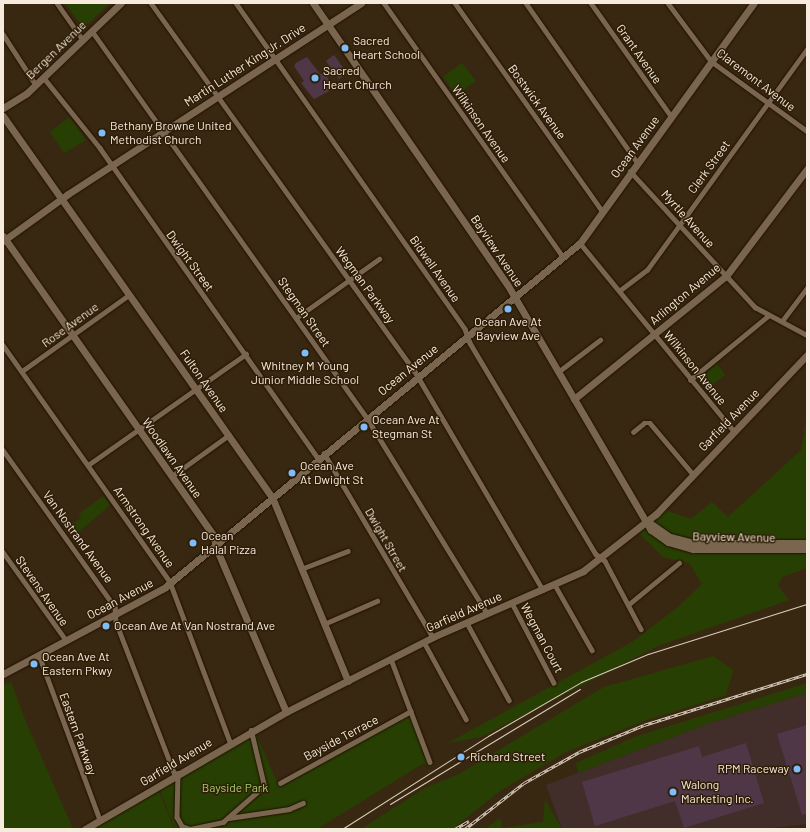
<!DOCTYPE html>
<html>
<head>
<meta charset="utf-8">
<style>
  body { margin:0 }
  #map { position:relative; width:810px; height:832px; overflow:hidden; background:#392811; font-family:Barlow,sans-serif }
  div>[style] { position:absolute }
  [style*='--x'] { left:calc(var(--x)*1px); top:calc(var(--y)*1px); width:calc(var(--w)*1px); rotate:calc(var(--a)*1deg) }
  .industrial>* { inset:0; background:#412d2a }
  .green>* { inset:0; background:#283f03 }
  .building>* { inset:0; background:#503748 }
  .roads { filter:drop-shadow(0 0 1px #201000) drop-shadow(0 0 1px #201000) }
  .street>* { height:4.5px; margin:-2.25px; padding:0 2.25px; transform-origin:2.25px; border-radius:2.25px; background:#7a664e }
  .secondary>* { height:7px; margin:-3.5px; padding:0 3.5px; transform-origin:3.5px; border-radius:3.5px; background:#7a664e }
  .tram>* { height:1px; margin:-0.5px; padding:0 0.5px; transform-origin:0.5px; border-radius:0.5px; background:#dacebf }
  .rail>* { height:3px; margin-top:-1.5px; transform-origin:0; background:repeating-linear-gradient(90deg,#2f1e07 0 4.5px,#dacebf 0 9px); box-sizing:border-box; border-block:1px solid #dacebf }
  .dots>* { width:11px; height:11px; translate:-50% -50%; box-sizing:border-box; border:2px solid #2f1e07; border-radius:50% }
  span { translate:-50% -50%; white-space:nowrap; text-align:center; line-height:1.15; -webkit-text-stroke:3px #2f1e07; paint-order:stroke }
  .poi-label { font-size:12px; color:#f7ebde }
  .left { translate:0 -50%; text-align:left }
  .right { translate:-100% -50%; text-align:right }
  .street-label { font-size:12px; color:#f7ebde }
  .park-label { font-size:12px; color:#a3d36a }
  .frame { position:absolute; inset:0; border:4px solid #f7ebde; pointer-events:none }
</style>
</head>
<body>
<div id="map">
  <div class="industrial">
    <i style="clip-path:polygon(807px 693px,807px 824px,763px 829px,562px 829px,546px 785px,713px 722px)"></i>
  </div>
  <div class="green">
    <i style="clip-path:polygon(65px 3px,110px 3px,88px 24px,80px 23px)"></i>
    <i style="clip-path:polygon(462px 63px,476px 81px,456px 95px,443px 77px)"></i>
    <i style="clip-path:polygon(69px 117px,86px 140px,64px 153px,50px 132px)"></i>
    <i style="clip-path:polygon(717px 364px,725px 375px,708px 388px,699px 378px)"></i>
    <i style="clip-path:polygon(807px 414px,807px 568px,782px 577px,778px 586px,789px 600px,658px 646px,481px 737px,448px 743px,632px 642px,678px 607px,702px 584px,689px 563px,663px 557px,637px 531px,662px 509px,691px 519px,712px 502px,728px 517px,801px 450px)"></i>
    <i style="clip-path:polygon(103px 496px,110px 505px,74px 536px,68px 527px,81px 518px,79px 514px)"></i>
    <i style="clip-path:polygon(713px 656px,733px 670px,726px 695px,644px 721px,566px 752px,500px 791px,457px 825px,457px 829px,361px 829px,425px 788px,457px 775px,604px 687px)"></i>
    <i style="clip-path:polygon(11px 682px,26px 722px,73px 829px,3px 829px,3px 686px)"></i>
    <i style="clip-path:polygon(807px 683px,807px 693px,713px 722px,578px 773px,576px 763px,637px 736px)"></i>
    <i style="clip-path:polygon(412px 713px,433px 768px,424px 763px,317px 829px,175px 829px,159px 788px,254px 730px,278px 784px)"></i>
    <i style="clip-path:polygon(159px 791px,174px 829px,94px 829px)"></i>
    <i style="clip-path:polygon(545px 799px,562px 829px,485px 829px,500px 818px,503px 828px,543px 822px)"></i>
  </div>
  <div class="building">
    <i style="clip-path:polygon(334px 55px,347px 73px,339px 79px,334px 72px,327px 77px,335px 88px,314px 99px,301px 83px,304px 81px,294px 66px,296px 63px,307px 57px,320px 74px,324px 73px,331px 68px,326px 61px)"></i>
    <i style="clip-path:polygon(807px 725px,807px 814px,802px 815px,777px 734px)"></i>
    <i style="clip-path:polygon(746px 743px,764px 803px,684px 828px,675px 801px,595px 826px,582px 782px,699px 746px,702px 757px)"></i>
  </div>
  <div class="roads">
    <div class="street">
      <i style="--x:57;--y:3;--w:45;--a:54.9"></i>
      <i style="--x:151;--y:3;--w:452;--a:54.4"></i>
      <i style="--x:414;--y:370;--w:255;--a:59.6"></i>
      <i style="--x:236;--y:3;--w:398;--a:54.9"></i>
      <i style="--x:465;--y:329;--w:15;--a:70"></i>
      <i style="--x:470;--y:343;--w:246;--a:59.2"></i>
      <i style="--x:596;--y:554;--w:11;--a:38"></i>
      <i style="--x:605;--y:561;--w:77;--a:62.1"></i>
      <i style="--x:384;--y:3;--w:311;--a:54.8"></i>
      <i style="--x:455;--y:3;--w:256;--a:54.7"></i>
      <i style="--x:526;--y:3;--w:194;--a:55.1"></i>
      <i style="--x:591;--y:3;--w:138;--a:54.7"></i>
      <i style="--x:668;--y:3;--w:72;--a:53.4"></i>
      <i style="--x:711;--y:61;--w:119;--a:36.1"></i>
      <i style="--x:92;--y:31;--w:475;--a:54.6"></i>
      <i style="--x:367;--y:418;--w:229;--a:58.4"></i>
      <i style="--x:3;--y:34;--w:61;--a:57.1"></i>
      <i style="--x:44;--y:78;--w:90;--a:51.3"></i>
      <i style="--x:100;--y:148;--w:379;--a:54.9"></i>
      <i style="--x:630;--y:171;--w:185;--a:47.4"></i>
      <i style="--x:755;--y:307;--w:59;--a:28.3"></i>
      <i style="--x:580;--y:243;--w:243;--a:50.7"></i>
      <i style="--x:619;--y:291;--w:35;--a:-37"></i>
      <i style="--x:647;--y:270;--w:273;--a:-54.1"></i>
      <i style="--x:296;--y:318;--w:102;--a:-35.4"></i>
      <i style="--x:782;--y:321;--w:41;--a:-52.9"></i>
      <i style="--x:3;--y:345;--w:290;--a:54.8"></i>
      <i style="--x:170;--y:582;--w:171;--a:69.4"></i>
      <i style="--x:22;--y:371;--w:131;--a:-35.4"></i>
      <i style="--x:558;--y:372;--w:53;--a:-37.3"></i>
      <i style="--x:690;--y:380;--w:102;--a:-39.4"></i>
      <i style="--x:633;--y:432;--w:14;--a:-39"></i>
      <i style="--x:644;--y:423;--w:6;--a:0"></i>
      <i style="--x:650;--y:423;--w:67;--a:49.9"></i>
      <i style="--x:3;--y:450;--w:193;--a:54.5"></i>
      <i style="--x:115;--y:607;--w:15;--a:86"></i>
      <i style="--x:116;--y:622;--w:164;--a:68.9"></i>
      <i style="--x:324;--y:453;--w:214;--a:59.4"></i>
      <i style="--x:88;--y:465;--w:193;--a:-35.1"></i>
      <i style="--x:172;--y:476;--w:70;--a:-35.7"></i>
      <i style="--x:3;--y:552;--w:108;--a:54.4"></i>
      <i style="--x:301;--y:569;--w:50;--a:-21"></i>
      <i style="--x:555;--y:585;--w:75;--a:60.4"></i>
      <i style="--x:512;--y:603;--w:90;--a:62.3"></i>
      <i style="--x:628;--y:605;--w:66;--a:-39.5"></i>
      <i style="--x:467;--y:623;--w:88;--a:61.4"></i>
      <i style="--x:324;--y:624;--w:58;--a:-23.5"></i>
      <i style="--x:424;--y:642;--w:88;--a:61.4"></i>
      <i style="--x:39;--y:655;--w:176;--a:69.7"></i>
      <i style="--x:391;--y:659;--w:110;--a:69.3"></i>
      <i style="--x:178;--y:773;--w:44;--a:91.3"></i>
      <i style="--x:177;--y:817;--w:10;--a:61"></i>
      <i style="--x:182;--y:826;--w:9;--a:21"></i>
      <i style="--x:280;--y:783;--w:149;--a:-28.8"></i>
      <i style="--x:229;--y:818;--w:61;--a:-8.5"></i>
      <i style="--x:289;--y:809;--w:15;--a:-23"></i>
      <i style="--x:190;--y:829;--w:34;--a:-12"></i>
      <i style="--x:223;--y:822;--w:55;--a:-41.3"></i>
      <i style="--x:264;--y:786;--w:57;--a:-103.3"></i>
    </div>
    <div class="secondary">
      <i style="--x:313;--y:3;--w:341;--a:55.4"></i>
      <i style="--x:507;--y:284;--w:285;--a:59.7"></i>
      <i style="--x:651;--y:530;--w:21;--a:35"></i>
      <i style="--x:668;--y:542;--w:26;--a:16"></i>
      <i style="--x:693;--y:549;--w:114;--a:0"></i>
      <i style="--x:3;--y:108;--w:28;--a:-32"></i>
      <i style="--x:27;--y:93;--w:130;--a:-43.8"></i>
      <i style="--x:3;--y:116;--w:466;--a:54.8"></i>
      <i style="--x:272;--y:497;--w:199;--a:67.6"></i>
      <i style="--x:3;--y:236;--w:365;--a:54.9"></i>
      <i style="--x:213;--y:535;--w:16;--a:75"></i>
      <i style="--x:217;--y:550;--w:176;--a:66.9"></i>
      <i style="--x:3;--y:241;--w:80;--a:-35.9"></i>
      <i style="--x:68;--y:194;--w:350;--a:-33.1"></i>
      <i style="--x:574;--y:399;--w:196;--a:-39"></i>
      <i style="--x:726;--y:276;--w:134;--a:-52.9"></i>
      <i style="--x:647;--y:521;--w:28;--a:35"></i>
      <i style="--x:670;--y:537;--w:25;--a:14"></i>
      <i style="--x:694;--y:543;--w:113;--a:0"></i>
      <i style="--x:3;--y:674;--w:183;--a:-28.1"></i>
      <i style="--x:164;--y:588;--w:540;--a:-39.67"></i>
      <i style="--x:580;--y:243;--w:296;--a:-54.1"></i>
      <i style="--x:85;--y:829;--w:233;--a:-30.2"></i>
      <i style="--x:286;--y:712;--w:165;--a:-27"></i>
      <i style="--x:433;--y:637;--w:164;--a:-23.7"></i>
      <i style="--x:583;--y:571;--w:93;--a:-38"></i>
      <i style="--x:656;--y:514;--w:219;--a:-46.5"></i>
    </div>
  </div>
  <div class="tram">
    <i style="--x:390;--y:804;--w:222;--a:-31.2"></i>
    <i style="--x:342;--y:829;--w:173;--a:-32.5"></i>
    <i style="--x:488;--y:736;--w:108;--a:-30.1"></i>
    <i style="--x:581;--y:682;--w:73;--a:-22.7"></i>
    <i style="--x:648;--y:654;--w:167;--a:-17.5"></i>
  </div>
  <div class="rail">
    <i style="--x:455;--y:829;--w:16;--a:-30"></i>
    <i style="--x:465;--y:829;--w:75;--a:-37.9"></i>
    <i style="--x:524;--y:783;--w:63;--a:-29.4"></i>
    <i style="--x:579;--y:752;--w:70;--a:-22.6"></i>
    <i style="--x:644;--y:725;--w:171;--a:-17.4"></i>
  </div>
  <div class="dots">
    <i style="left:345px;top:48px;background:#7fbdfa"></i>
    <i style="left:315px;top:78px;background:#7fbdfa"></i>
    <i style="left:102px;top:133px;background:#7fbdfa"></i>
    <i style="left:508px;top:309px;background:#7fbdfa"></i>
    <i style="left:305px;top:353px;background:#7fbdfa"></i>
    <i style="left:364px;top:427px;background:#7fbdfa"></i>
    <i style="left:292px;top:473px;background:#7fbdfa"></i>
    <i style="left:193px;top:543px;background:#7fbdfa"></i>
    <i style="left:106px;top:626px;background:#7fbdfa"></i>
    <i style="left:34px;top:664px;background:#7fbdfa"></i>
    <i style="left:461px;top:757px;background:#7fbdfa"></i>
    <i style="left:797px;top:769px;background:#7fbdfa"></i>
    <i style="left:673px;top:792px;background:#7fbdfa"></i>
  </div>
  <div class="poi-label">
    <span class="left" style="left:353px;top:48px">Sacred<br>Heart School</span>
    <span class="left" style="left:323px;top:78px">Sacred<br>Heart Church</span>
    <span class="left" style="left:110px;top:133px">Bethany Browne United<br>Methodist Church</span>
    <span style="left:508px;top:329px">Ocean Ave At<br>Bayview Ave</span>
    <span style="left:305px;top:373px">Whitney M Young<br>Junior Middle School</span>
    <span class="left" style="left:372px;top:427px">Ocean Ave At<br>Stegman St</span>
    <span class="left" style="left:300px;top:473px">Ocean Ave<br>At Dwight St</span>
    <span class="left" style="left:201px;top:543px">Ocean<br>Halal Pizza</span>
    <span class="left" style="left:114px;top:626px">Ocean Ave At Van Nostrand Ave</span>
    <span class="left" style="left:42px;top:664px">Ocean Ave At<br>Eastern Pkwy</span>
    <span class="left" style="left:470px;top:757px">Richard Street</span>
    <span class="right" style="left:789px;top:769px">RPM Raceway</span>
    <span class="left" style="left:681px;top:792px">Walong<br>Marketing Inc.</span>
  </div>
  <div class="street-label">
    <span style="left:56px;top:50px;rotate:-44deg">Bergen Avenue</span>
    <span style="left:639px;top:54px;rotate:55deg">Grant Avenue</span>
    <span style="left:245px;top:65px;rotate:-33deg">Martin Luther King Jr. Drive</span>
    <span style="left:756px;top:80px;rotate:37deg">Claremont Avenue</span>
    <span style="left:537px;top:102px;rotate:54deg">Bostwick Avenue</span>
    <span style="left:481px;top:124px;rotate:55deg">Wilkinson Avenue</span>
    <span style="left:635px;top:147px;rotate:-54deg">Ocean Avenue</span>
    <span style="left:709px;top:167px;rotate:-54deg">Clerk Street</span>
    <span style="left:688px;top:219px;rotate:48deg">Myrtle Avenue</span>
    <span style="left:497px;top:251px;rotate:56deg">Bayview Avenue</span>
    <span style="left:190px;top:261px;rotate:54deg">Dwight Street</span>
    <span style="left:435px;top:269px;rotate:55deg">Bidwell Avenue</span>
    <span style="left:365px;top:285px;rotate:54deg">Wegman Parkway</span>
    <span style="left:685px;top:294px;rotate:-40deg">Arlington Avenue</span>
    <span style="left:304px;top:312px;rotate:55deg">Stegman Street</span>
    <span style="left:70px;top:325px;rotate:-36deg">Rose Avenue</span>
    <span style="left:695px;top:368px;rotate:51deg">Wilkinson Avenue</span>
    <span style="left:408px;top:370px;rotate:-39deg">Ocean Avenue</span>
    <span style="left:204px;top:381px;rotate:55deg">Fulton Avenue</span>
    <span style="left:729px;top:420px;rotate:-46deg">Garfield Avenue</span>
    <span style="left:172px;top:458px;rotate:55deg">Woodlawn Avenue</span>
    <span style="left:144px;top:527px;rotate:55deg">Armstrong Avenue</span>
    <span style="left:78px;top:537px;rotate:54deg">Van Nostrand Avenue</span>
    <span style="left:734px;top:537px;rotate:1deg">Bayview Avenue</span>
    <span style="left:386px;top:540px;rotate:60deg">Dwight Street</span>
    <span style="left:42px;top:591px;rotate:55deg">Stevens Avenue</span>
    <span style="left:120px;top:599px;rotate:-28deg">Ocean Avenue</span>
    <span style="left:464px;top:612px;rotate:-24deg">Garfield Avenue</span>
    <span style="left:542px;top:638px;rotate:62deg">Wegman Court</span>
    <span style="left:78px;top:734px;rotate:70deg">Eastern Parkway</span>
    <span style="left:341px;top:738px;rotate:-28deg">Bayside Terrace</span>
    <span style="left:176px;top:762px;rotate:-31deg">Garfield Avenue</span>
  </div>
  <div class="park-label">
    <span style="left:235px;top:788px">Bayside Park</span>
  </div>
  <div class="frame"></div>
</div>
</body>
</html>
